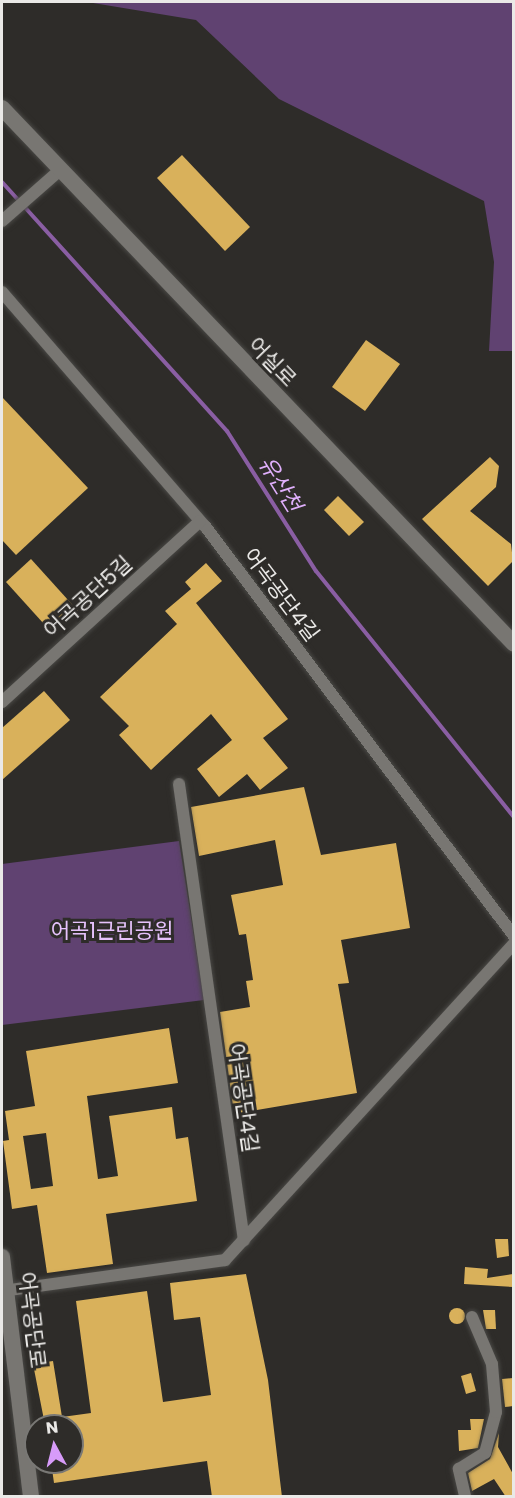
<!DOCTYPE html>
<html>
<head>
<meta charset="utf-8">
<style>
  body { margin:0 }
  #map { position:relative; width:515px; height:1498px; overflow:hidden; background:#2e2c29; font-family:Poppins,"Noto Sans KR",sans-serif }
  div>[style] { position:absolute }
  [style*='--x'] { left:calc(var(--x)*1px); top:calc(var(--y)*1px); width:calc(var(--w)*1px); rotate:calc(var(--a)*1deg) }
  .green>* { inset:0; background:#604271 }
  .stream>* { height:4px; margin:-2px; padding:0 2px; transform-origin:2px; border-radius:2px; background:#8a5ea3 }
  .building>* { inset:0; background:#d9b15b }
  .round { border-radius:50% }
  .roads { filter:drop-shadow(0 0 2px #494845) drop-shadow(0 0 2px #494845) }
  .street>* { height:12px; margin:-6px; padding:0 6px; transform-origin:6px; border-radius:6px; background:#787672 }
  .secondary>* { height:16px; margin:-8px; padding:0 8px; transform-origin:8px; border-radius:8px; background:#787672 }
  span { translate:-50% -50%; white-space:nowrap; text-align:center; line-height:1.15; -webkit-text-stroke:6px #2e2c29; paint-order:stroke }
  .street-label { font-size:21px; color:#eae9e7 }
  .park-label { font-size:21px; color:#e6c2fc }
  .water-label { font-size:22px; color:#dfaffb; font-style:italic }
  .frame { position:absolute; inset:0; border:3px solid #eae9e7; pointer-events:none }
  .north { position:absolute; left:24px; top:1414px; width:60px; height:60px; box-sizing:border-box; background:#2e2c29; border:2px solid #797875; border-radius:50%; rotate:353deg; font-size:16px; font-weight:700; line-height:24px; text-align:center; color:#eae9e7 }
  .north::after { content:''; display:block; margin:auto; width:21px; height:27px; background:#d79bf9; clip-path:polygon(50% 0,100% 100%,50% 72%,0 100%) }
</style>
</head>
<body>
<div id="map">
  <div class="green">
    <i style="clip-path:polygon(87px 2px,513px 2px,513px 351px,489px 351px,494px 262px,484px 201px,279px 99px,196px 20px)"></i>
    <i style="clip-path:polygon(179px 841px,204px 1000px,2px 1025px,2px 864px)"></i>
  </div>
  <div class="stream">
    <i style="--x:2;--y:182;--w:336;--a:47.9"></i>
    <i style="--x:227;--y:431;--w:166;--a:57.6"></i>
    <i style="--x:316;--y:571;--w:316;--a:51.2"></i>
  </div>
  <div class="building">
    <i style="clip-path:polygon(182px 155px,250px 227px,225px 251px,157px 178px)"></i>
    <i style="clip-path:polygon(366px 340px,400px 364px,365px 411px,332px 387px)"></i>
    <i style="clip-path:polygon(2px 397px,88px 488px,16px 555px,2px 540px)"></i>
    <i style="clip-path:polygon(490px 457px,499px 466px,496px 487px,470px 511px,511px 544px,513px 561px,488px 586px,422px 519px)"></i>
    <i style="clip-path:polygon(338px 496px,364px 522px,349px 536px,324px 510px)"></i>
    <i style="clip-path:polygon(31px 559px,78px 611px,53px 634px,6px 582px)"></i>
    <i style="clip-path:polygon(206px 563px,222px 581px,196px 603px,288px 719px,263px 738px,288px 768px,260px 790px,247px 774px,219px 797px,197px 769px,232px 740px,211px 714px,151px 770px,119px 735px,129px 726px,100px 697px,177px 624px,165px 611px,191px 589px,185px 582px)"></i>
    <i style="clip-path:polygon(44px 691px,70px 720px,2px 780px,2px 728px)"></i>
    <i style="clip-path:polygon(304px 787px,321px 855px,396px 843px,410px 928px,341px 940px,349px 983px,338px 984px,357px 1093px,234px 1114px,220px 1012px,250px 1007px,246px 981px,253px 980px,246px 934px,239px 935px,231px 895px,283px 885px,275px 840px,199px 856px,191px 807px)"></i>
    <i style="clip-path:polygon(evenodd,169px 1028px,178px 1083px,87px 1096px,98px 1179px,118px 1176px,109px 1116px,172px 1107px,176px 1139px,188px 1137px,197px 1201px,106px 1214px,113px 1264px,47px 1273px,37px 1205px,12px 1209px,3px 1141px,9px 1140px,5px 1111px,35px 1106px,26px 1051px,169px 1028px,46px 1133px,53px 1186px,31px 1189px,23px 1136px,46px 1133px)"></i>
    <i style="clip-path:polygon(495px 1239px,508px 1239px,509px 1256px,497px 1258px)"></i>
    <i style="clip-path:polygon(465px 1267px,488px 1269px,487px 1278px,513px 1274px,513px 1287px,464px 1284px)"></i>
    <i style="clip-path:polygon(246px 1274px,268px 1380px,282px 1497px,212px 1497px,207px 1461px,54px 1483px,51px 1462px,72px 1462px,72px 1426px,41px 1426px,44px 1420px,33px 1364px,53px 1361px,62px 1417px,91px 1413px,76px 1301px,147px 1291px,163px 1402px,211px 1395px,200px 1317px,174px 1320px,170px 1283px)"></i>
    <i class="round" style="left:449px;top:1308px;width:16px;height:16px"></i>
    <i style="clip-path:polygon(483px 1310px,495px 1310px,496px 1329px,486px 1329px)"></i>
    <i style="clip-path:polygon(471px 1373px,476px 1391px,466px 1394px,461px 1376px)"></i>
    <i style="clip-path:polygon(513px 1378px,513px 1406px,505px 1407px,502px 1379px)"></i>
    <i style="clip-path:polygon(470px 1419px,484px 1419px,478px 1448px,459px 1451px,458px 1430px,471px 1430px)"></i>
    <i style="clip-path:polygon(499px 1433px,498px 1447px,513px 1474px,513px 1497px,506px 1497px,494px 1479px,472px 1491px,468px 1473px,490px 1459px)"></i>
  </div>
  <div class="roads">
    <div class="street">
      <i style="--x:2;--y:221;--w:76;--a:-41.3"></i>
      <i style="--x:2;--y:292;--w:310;--a:49.1"></i>
      <i style="--x:205;--y:526;--w:513;--a:53"></i>
      <i style="--x:2;--y:702;--w:268;--a:-42.4"></i>
      <i style="--x:179;--y:784;--w:461;--a:81.9"></i>
      <i style="--x:2;--y:1291;--w:225;--a:-7.9"></i>
      <i style="--x:225;--y:1260;--w:428;--a:-47.6"></i>
      <i style="--x:465;--y:1496;--w:28;--a:-103"></i>
      <i style="--x:459;--y:1469;--w:31;--a:-32"></i>
      <i style="--x:485;--y:1453;--w:42;--a:-75"></i>
      <i style="--x:496;--y:1412;--w:48;--a:-94.8"></i>
      <i style="--x:492;--y:1364;--w:51;--a:-113.1"></i>
    </div>
    <div class="secondary">
      <i style="--x:2;--y:108;--w:741;--a:46.31"></i>
      <i style="--x:2;--y:1257;--w:241;--a:83.1"></i>
    </div>
  </div>
  <div class="street-label">
    <span style="left:272px;top:362px;rotate:46deg">어실로</span>
    <span style="left:281px;top:595px;rotate:53deg">어곡공단4길</span>
    <span style="left:88px;top:597px;rotate:-42deg">어곡공단5길</span>
    <span style="left:243px;top:1098px;rotate:82deg">어곡공단4길</span>
    <span style="left:32px;top:1320px;rotate:83deg">어곡공단로</span>
  </div>
  <div class="park-label">
    <span style="left:112px;top:931px">어곡1근린공원</span>
  </div>
  <div class="water-label">
    <span style="left:280px;top:484px;rotate:58deg">유산천</span>
  </div>
  <div class="frame"></div>
  <div class="north">N</div>
</div>
</body>
</html>
